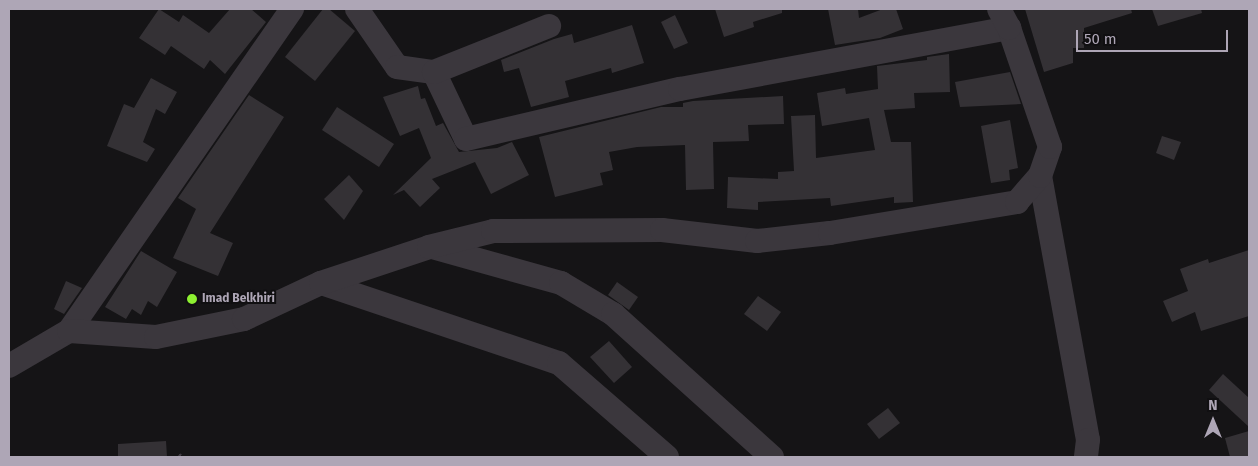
<!DOCTYPE html>
<html>
<head>
<meta charset="utf-8">
<style>
  body { margin:0 }
  #map { position:relative; width:1258px; height:466px; overflow:hidden; background:#151416; font-family:"Fira Sans",sans-serif }
  div>[style] { position:absolute }
  [style*='--x'] { left:calc(var(--x)*1px); top:calc(var(--y)*1px); width:calc(var(--w)*1px); rotate:calc(var(--a)*1deg) }
  .building>* { inset:0; background:#343135 }
  .path>* { height:3px; margin-top:-1.5px; transform-origin:0; background:repeating-linear-gradient(90deg,#413d44 0 2.5px,transparent 0 6.5px) }
  .minor>* { height:24px; margin:-12px; padding:0 12px; transform-origin:12px; border-radius:12px; background:#3b373d }
  .dots>* { width:14px; height:14px; translate:-50% -50%; box-sizing:border-box; border:2px solid #100f11; border-radius:50% }
  span { translate:-50% -50%; white-space:nowrap; text-align:center; line-height:1.15; -webkit-text-stroke:4px #100f11; paint-order:stroke }
  .poi-label { font-size:12px; color:#aea6b6; font-weight:700 }
  .left { translate:0 -50%; text-align:left }
  .frame { position:absolute; inset:0; border:10px solid #aea6b6; pointer-events:none }
  .north { position:absolute; left:1188px; top:396px; width:50px; height:50px; -webkit-text-stroke:4px #100f11; paint-order:stroke; rotate:0deg; font-size:14px; font-weight:700; line-height:20px; text-align:center; color:#aea6b6 }
  .north::after { content:''; display:block; margin:auto; width:18px; height:22px; background:#aea6b6; clip-path:polygon(50% 0,100% 100%,50% 72%,0 100%) }
  .scale { position:absolute; left:1076px; top:30px; width:152px; height:22px; box-sizing:border-box; border:2px solid #aea6b6; border-top:0; padding-left:6px; font-size:15px; line-height:18px; white-space:nowrap; color:#aea6b6; -webkit-text-stroke:4px #100f11; paint-order:stroke }
</style>
</head>
<body>
<div id="map">
  <div class="building">
    <i style="clip-path:polygon(159px 9px,179px 22px,183px 15px,209px 33px,230px 9px,251px 9px,266px 22px,225px 74px,210px 60px,204px 69px,171px 46px,165px 55px,139px 38px)"></i>
    <i style="clip-path:polygon(323px 9px,329px 9px,355px 31px,315px 81px,285px 57px)"></i>
    <i style="clip-path:polygon(715px 9px,782px 9px,782px 13px,753px 22px,754px 27px,724px 37px)"></i>
    <i style="clip-path:polygon(828px 9px,858px 9px,859px 18px,883px 9px,896px 9px,903px 29px,880px 38px,835px 45px)"></i>
    <i style="clip-path:polygon(1025px 9px,1131px 9px,1132px 13px,1084px 28px,1084px 48px,1073px 48px,1073px 63px,1044px 72px)"></i>
    <i style="clip-path:polygon(1152px 9px,1201px 9px,1202px 13px,1158px 26px)"></i>
    <i style="clip-path:polygon(675px 15px,688px 43px,674px 49px,661px 22px)"></i>
    <i style="clip-path:polygon(632px 25px,644px 63px,612px 73px,611px 68px,565px 81px,569px 97px,531px 107px,519px 68px,504px 72px,501px 60px,554px 39px,572px 34px,574px 43px)"></i>
    <i style="clip-path:polygon(949px 54px,950px 92px,914px 93px,915px 108px,884px 110px,891px 142px,911px 142px,913px 202px,894px 203px,894px 197px,831px 206px,830px 198px,758px 202px,758px 210px,727px 208px,728px 177px,778px 179px,778px 172px,794px 171px,791px 116px,815px 115px,816px 158px,875px 150px,869px 118px,822px 126px,817px 93px,845px 88px,846px 94px,878px 89px,877px 66px,927px 60px,927px 57px)"></i>
    <i style="clip-path:polygon(1010px 72px,1021px 104px,960px 107px,955px 82px)"></i>
    <i style="clip-path:polygon(151px 78px,177px 92px,165px 114px,156px 109px,143px 142px,155px 149px,147px 162px,107px 146px,124px 104px,134px 108px)"></i>
    <i style="clip-path:polygon(418px 86px,421px 99px,425px 98px,436px 126px,443px 123px,459px 152px,497px 148px,512px 142px,529px 175px,491px 194px,475px 162px,432px 179px,440px 188px,420px 207px,404px 190px,393px 195px,431px 158px,419px 128px,400px 136px,383px 97px)"></i>
    <i style="clip-path:polygon(249px 95px,284px 117px,210px 233px,233px 243px,218px 276px,173px 258px,196px 209px,178px 198px)"></i>
    <i style="clip-path:polygon(783px 96px,784px 124px,748px 125px,749px 141px,713px 142px,714px 189px,686px 190px,685px 145px,637px 147px,609px 152px,613px 170px,600px 173px,603px 185px,555px 197px,539px 137px,661px 107px,683px 107px,683px 103px,693px 101px)"></i>
    <i style="clip-path:polygon(337px 107px,394px 144px,379px 167px,322px 130px)"></i>
    <i style="clip-path:polygon(1010px 120px,1018px 168px,1009px 170px,1010px 180px,991px 183px,981px 126px)"></i>
    <i style="clip-path:polygon(1162px 136px,1181px 142px,1174px 160px,1156px 153px)"></i>
    <i style="clip-path:polygon(349px 175px,363px 191px,344px 220px,324px 199px)"></i>
    <i style="clip-path:polygon(1249px 250px,1249px 316px,1201px 331px,1195px 312px,1172px 322px,1163px 301px,1188px 291px,1180px 269px,1208px 259px,1209px 263px)"></i>
    <i style="clip-path:polygon(141px 251px,177px 272px,157px 307px,148px 301px,141px 315px,132px 309px,126px 319px,105px 307px)"></i>
    <i style="clip-path:polygon(66px 281px,82px 288px,64px 314px,54px 309px)"></i>
    <i style="clip-path:polygon(617px 282px,638px 297px,629px 310px,608px 295px)"></i>
    <i style="clip-path:polygon(758px 296px,781px 312px,767px 331px,744px 314px)"></i>
    <i style="clip-path:polygon(609px 341px,632px 367px,614px 383px,590px 357px)"></i>
    <i style="clip-path:polygon(1223px 374px,1249px 398px,1249px 427px,1209px 390px)"></i>
    <i style="clip-path:polygon(888px 408px,900px 423px,879px 439px,867px 424px)"></i>
    <i style="clip-path:polygon(1249px 431px,1249px 457px,1230px 457px,1225px 438px)"></i>
    <i style="clip-path:polygon(166px 441px,167px 457px,118px 457px,118px 444px)"></i>
  </div>
  <div class="path">
    <i style="--x:179;--y:454;--w:5;--a:37"></i>
  </div>
  <div class="minor">
    <i style="--x:357;--y:9;--w:70;--a:55.4"></i>
    <i style="--x:397;--y:67;--w:37;--a:8"></i>
    <i style="--x:434;--y:72;--w:74;--a:64.5"></i>
    <i style="--x:466;--y:139;--w:220;--a:-13.2"></i>
    <i style="--x:680;--y:89;--w:335;--a:-10.5"></i>
    <i style="--x:434;--y:72;--w:124;--a:-21.8"></i>
    <i style="--x:1040;--y:176;--w:268;--a:79.7"></i>
    <i style="--x:1088;--y:440;--w:17;--a:97"></i>
    <i style="--x:432;--y:247;--w:134;--a:15.6"></i>
    <i style="--x:561;--y:283;--w:61;--a:30.8"></i>
    <i style="--x:613;--y:314;--w:214;--a:42"></i>
    <i style="--x:321;--y:283;--w:251;--a:18.6"></i>
    <i style="--x:559;--y:363;--w:143;--a:41"></i>
    <i style="--x:69;--y:331;--w:392;--a:-55.3"></i>
    <i style="--x:9;--y:366;--w:69;--a:-30.3"></i>
    <i style="--x:69;--y:331;--w:87;--a:3.9"></i>
    <i style="--x:156;--y:337;--w:90;--a:-11.6"></i>
    <i style="--x:244;--y:319;--w:85;--a:-25.1"></i>
    <i style="--x:321;--y:283;--w:114;--a:-18.4"></i>
    <i style="--x:429;--y:247;--w:66;--a:-14"></i>
    <i style="--x:493;--y:231;--w:169;--a:-0.3"></i>
    <i style="--x:662;--y:230;--w:96;--a:6.6"></i>
    <i style="--x:757;--y:241;--w:73;--a:-6.3"></i>
    <i style="--x:830;--y:233;--w:190;--a:-9.4"></i>
    <i style="--x:1017;--y:202;--w:35;--a:-49"></i>
    <i style="--x:1040;--y:176;--w:31;--a:-71"></i>
    <i style="--x:1050;--y:147;--w:126;--a:-109"></i>
    <i style="--x:1009;--y:28;--w:21;--a:-118"></i>
  </div>
  <div class="dots">
    <i style="left:192px;top:299px;background:#8df031"></i>
  </div>
  <div class="poi-label">
    <span class="left" style="left:202px;top:299px">Imad Belkhiri</span>
  </div>
  <div class="frame"></div>
  <div class="north">N</div>
  <div class="scale">50 m</div>
</div>
</body>
</html>
